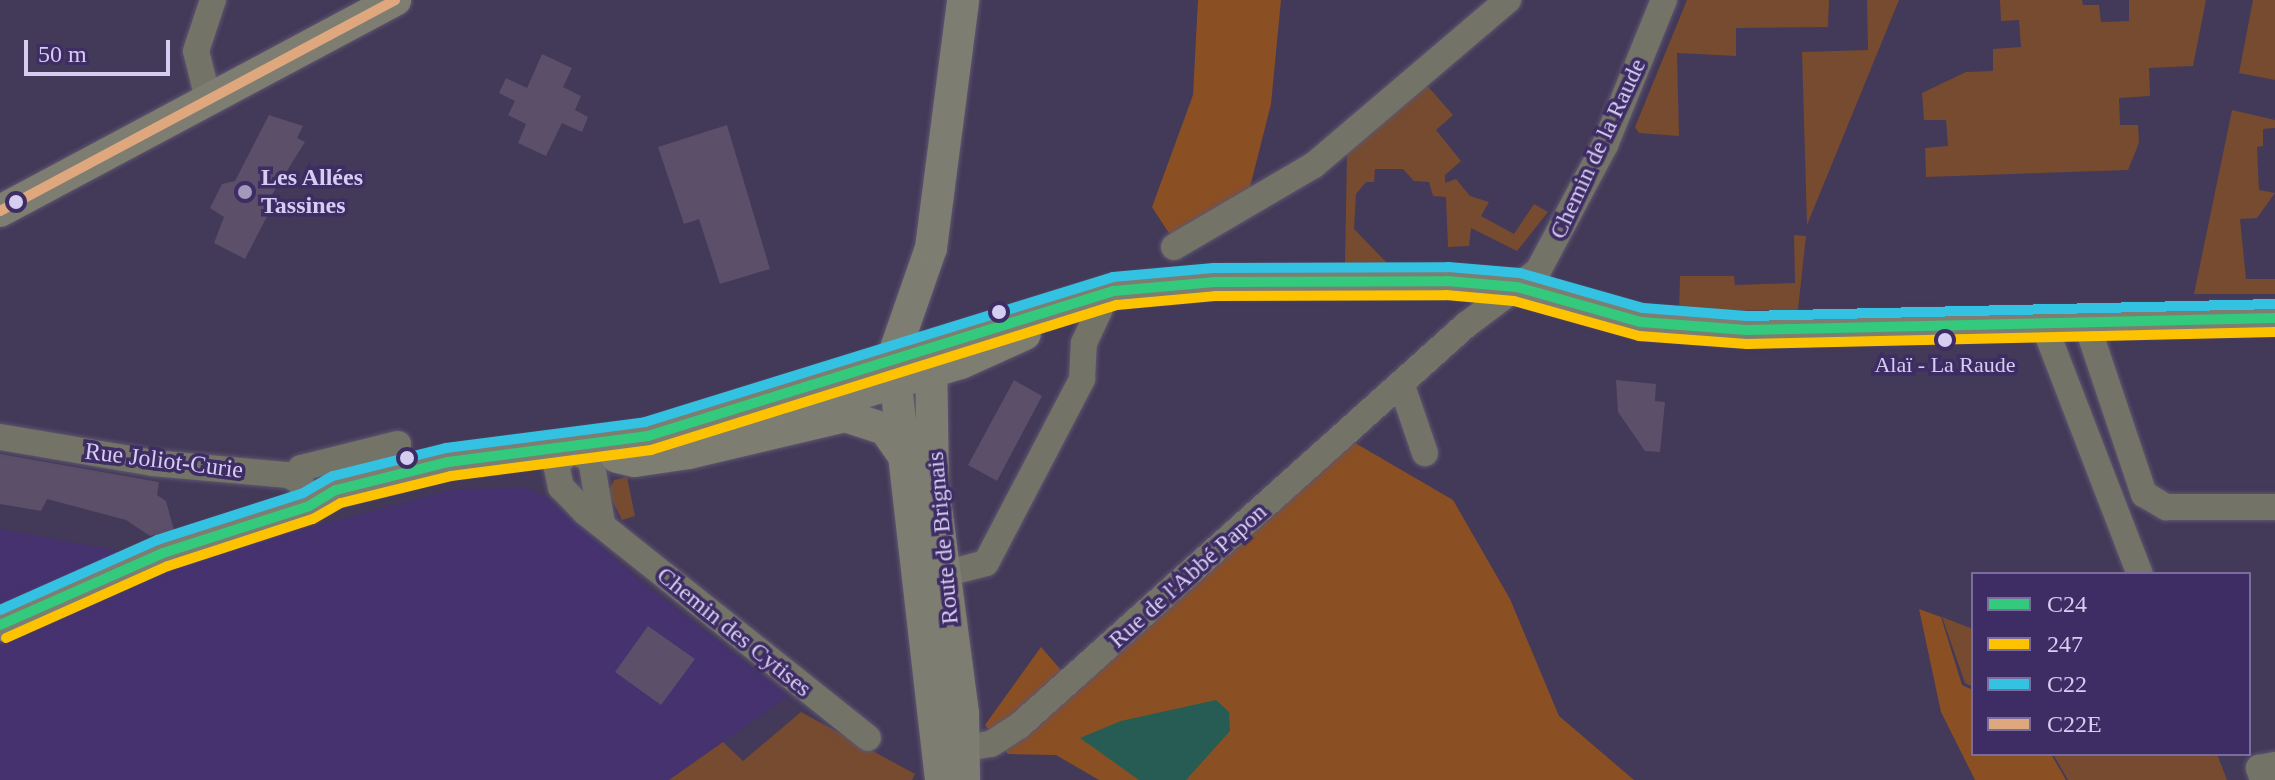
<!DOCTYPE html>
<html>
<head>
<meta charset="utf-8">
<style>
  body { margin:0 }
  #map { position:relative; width:2275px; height:780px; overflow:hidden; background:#433958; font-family:Georgia,serif }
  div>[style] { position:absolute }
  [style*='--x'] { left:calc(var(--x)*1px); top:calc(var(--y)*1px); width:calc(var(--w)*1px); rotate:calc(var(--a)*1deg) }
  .built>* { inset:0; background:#45326e }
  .green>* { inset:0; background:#774b2f }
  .forest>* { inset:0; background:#8b4f24 }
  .water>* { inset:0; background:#265c53 }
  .building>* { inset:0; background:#5b4f69 }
  .roads { filter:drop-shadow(0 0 2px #5e5671) drop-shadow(0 0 2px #5e5671) }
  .minor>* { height:26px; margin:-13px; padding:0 13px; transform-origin:13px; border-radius:13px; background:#737367 }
  .major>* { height:32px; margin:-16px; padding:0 16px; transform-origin:16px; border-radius:16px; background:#7d7d71 }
  .bus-1>* { height:10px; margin:-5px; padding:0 5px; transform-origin:5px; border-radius:5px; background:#33ca7d }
  .bus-2>* { height:10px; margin:-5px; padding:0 5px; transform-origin:5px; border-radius:5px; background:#fdc300 }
  .bus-3>* { height:10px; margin:-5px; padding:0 5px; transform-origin:5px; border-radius:5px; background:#33c2e2 }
  .bus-4>* { height:10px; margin:-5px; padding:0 5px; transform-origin:5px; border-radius:5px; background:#dfa77e }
  .dots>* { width:22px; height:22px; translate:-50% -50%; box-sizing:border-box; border:4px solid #3e2c65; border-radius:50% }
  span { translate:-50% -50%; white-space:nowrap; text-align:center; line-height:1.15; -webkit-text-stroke:7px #3e2c65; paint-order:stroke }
  .bus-label { font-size:22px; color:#d5cef1 }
  .street-label { font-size:24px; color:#d5cef1 }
  .poi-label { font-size:24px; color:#d5cef1; font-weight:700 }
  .left { translate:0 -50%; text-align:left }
  .legend { position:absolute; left:1971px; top:572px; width:280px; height:184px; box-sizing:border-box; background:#3e2c65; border:2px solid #7a6d9d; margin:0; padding:10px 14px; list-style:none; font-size:24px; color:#d5cef1 }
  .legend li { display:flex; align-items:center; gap:16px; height:40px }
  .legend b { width:40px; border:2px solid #7a6d9d }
  .scale { position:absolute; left:24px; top:40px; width:146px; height:36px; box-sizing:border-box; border:4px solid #d5cef1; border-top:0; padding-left:10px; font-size:24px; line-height:28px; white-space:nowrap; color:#d5cef1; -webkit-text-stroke:6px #3e2c65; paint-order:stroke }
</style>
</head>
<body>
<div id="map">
  <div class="built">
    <i style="clip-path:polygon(527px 488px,548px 498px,639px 580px,789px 696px,669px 780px,0 780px,0 529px,179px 562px,456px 489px)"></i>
  </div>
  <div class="green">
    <i style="clip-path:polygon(1687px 0,1829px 0,1828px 27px,1736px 28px,1736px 56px,1677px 53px,1679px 136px,1639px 133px,1635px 127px)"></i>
    <i style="clip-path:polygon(1867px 0,1899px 0,1807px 225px,1802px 52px,1868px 50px)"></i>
    <i style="clip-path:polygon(2000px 0,2082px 0,2083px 5px,2099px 5px,2101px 22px,2129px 21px,2129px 0,2206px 0,2193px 66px,2149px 68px,2150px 96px,2119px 98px,2120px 125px,2138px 125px,2139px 143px,2128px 170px,1926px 177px,1925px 148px,1948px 146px,1946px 120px,1924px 120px,1922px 93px,1966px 72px,1993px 71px,1993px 49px,2021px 47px,2019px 20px,2001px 21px)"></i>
    <i style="clip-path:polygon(2253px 0,2275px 0,2275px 80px,2239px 73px)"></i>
    <i style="clip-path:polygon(1425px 83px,1453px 115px,1436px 130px,1461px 161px,1445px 175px,1445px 183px,1456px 179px,1470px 196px,1489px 202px,1481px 216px,1514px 234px,1534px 204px,1548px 212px,1517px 251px,1471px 228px,1469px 246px,1448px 247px,1446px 197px,1433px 196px,1429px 182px,1414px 181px,1403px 169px,1375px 169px,1374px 182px,1366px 182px,1356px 194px,1354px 229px,1387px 263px,1345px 263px,1347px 152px)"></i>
    <i style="clip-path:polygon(2232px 110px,2275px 120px,2275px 128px,2263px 129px,2263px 146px,2257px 147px,2259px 190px,2275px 193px,2257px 218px,2240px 219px,2246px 279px,2275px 279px,2275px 294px,2194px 294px)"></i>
    <i style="clip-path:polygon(1794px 235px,1806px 236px,1798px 310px,1679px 311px,1680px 276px,1734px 276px,1735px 285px,1795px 283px)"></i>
    <i style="clip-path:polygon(627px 477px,635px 516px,622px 520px,608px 492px,614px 480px)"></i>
    <i style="clip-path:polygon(1942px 617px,1973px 629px,1973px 687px,1965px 683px)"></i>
    <i style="clip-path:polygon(801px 712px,915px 774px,912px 780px,669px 780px,723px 742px,743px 761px)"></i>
    <i style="clip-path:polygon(2053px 754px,2217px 754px,2227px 780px,2068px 780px)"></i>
  </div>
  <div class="forest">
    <i style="clip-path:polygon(1198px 0,1281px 0,1271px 104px,1248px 195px,1174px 241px,1152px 207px,1193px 95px)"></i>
    <i style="clip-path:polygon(1350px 440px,1453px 500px,1510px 599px,1559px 716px,1634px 780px,1099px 780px,1056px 755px,1008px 754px,985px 725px,1041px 647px,1075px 686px)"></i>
    <i style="clip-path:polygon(1919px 609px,1941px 617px,1962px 685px,1973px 690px,1973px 754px,2051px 754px,2066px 780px,1975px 780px,1941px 712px)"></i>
  </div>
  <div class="water">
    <i style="clip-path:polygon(1216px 700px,1229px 712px,1230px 731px,1186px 780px,1139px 780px,1080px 738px,1121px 721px)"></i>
  </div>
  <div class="building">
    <i style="clip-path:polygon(542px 54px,572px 68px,563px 87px,581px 96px,575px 110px,588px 117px,582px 132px,562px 123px,546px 156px,518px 143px,526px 124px,508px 115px,515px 101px,499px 93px,506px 78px,527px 88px)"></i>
    <i style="clip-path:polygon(269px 115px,303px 126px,297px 138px,305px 142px,270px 198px,275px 201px,245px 259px,214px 243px,224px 217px,210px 208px,222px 184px,235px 181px)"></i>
    <i style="clip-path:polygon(727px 125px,770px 269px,720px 284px,699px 219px,684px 224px,658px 147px)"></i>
    <i style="clip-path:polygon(1014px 380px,1042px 396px,997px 481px,968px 465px)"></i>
    <i style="clip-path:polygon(1616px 380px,1656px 384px,1655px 401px,1665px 402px,1660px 452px,1645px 451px,1618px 412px)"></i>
    <i style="clip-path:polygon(0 454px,159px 482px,157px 495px,166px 501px,174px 530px,150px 536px,126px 520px,47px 499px,41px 511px,0 504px)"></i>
    <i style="clip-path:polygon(648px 626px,695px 659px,661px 705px,615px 672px)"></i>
  </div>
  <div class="roads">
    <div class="minor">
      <i style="--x:207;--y:95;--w:45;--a:-104"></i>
      <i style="--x:196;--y:51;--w:54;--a:-71.6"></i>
      <i style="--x:1174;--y:247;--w:162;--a:-30.4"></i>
      <i style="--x:1314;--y:165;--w:255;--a:-40.4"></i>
      <i style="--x:2086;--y:322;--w:182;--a:71.4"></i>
      <i style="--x:2144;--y:494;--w:26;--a:31"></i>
      <i style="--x:2166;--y:507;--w:109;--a:0"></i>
      <i style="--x:2043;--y:323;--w:269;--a:68.9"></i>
      <i style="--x:1402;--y:386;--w:71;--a:71.1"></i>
      <i style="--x:0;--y:437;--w:155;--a:9.6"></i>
      <i style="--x:153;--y:463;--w:136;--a:5.1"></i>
      <i style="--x:288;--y:475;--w:13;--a:27"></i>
      <i style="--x:300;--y:481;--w:27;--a:70"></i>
      <i style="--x:296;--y:478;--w:11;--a:-63"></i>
      <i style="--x:301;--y:468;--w:100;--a:-13.9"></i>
      <i style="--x:602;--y:523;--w:64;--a:-99.9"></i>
      <i style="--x:591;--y:460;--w:21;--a:-151"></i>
      <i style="--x:573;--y:450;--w:22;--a:141"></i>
      <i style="--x:556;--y:464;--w:24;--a:78"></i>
      <i style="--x:561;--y:487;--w:35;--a:46"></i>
      <i style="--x:585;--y:512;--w:362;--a:38.6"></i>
      <i style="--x:944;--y:574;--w:43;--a:-14.7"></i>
      <i style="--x:986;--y:563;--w:208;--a:-62.4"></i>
      <i style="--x:1082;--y:379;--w:36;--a:-87"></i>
      <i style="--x:1084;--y:343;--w:38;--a:-65"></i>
      <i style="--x:965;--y:748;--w:26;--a:-9"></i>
      <i style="--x:991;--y:744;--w:33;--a:-33"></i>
      <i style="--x:1019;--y:726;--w:601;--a:-41.9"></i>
      <i style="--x:1466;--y:325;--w:90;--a:-36.9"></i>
      <i style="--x:1538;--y:271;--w:143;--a:-62"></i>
      <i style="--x:1605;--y:145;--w:157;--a:-67.9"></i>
      <i style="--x:2263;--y:780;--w:13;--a:-108"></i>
      <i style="--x:2259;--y:768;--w:16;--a:-11"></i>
    </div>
    <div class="major">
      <i style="--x:0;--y:211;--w:448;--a:-28.1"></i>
      <i style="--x:931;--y:355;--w:130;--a:89.1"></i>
      <i style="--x:933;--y:485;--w:230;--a:82.5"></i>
      <i style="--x:963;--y:713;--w:67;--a:89.1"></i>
      <i style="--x:801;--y:411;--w:167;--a:-16.7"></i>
      <i style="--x:961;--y:363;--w:70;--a:-24.4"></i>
      <i style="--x:617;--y:457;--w:18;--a:13"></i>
      <i style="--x:635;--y:461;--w:55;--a:-8.4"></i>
      <i style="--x:689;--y:453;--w:160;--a:-13.3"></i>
      <i style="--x:845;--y:416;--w:42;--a:18"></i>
      <i style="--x:885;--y:429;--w:37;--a:55"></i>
      <i style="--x:0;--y:625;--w:178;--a:-23.8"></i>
      <i style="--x:163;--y:553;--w:153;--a:-17.8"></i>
      <i style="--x:309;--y:506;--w:31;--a:-31"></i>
      <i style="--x:336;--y:490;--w:115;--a:-14"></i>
      <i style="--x:448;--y:462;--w:202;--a:-7.4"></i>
      <i style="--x:648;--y:436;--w:488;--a:-17.3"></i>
      <i style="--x:1114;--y:291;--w:100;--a:-5.1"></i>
      <i style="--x:1214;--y:282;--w:233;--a:-0.2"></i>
      <i style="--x:1447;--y:281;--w:70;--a:4.9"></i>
      <i style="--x:1517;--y:287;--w:129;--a:15.8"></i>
      <i style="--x:1641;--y:322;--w:106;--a:4.3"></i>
      <i style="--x:1747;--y:330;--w:528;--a:-1.3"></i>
      <i style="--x:941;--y:780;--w:426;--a:-96.5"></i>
      <i style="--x:893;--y:357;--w:115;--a:-70.8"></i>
      <i style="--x:931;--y:248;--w:250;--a:-82.6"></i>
    </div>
  </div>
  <div class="bus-1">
    <i style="--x:0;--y:625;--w:178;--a:-23.8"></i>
    <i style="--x:163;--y:553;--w:153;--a:-17.8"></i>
    <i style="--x:309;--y:506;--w:31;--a:-31"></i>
    <i style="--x:336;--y:490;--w:115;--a:-14"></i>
    <i style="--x:448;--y:462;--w:202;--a:-7.4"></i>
    <i style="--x:648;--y:436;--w:488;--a:-17.3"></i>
    <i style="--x:1114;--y:291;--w:100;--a:-5.1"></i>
    <i style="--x:1214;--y:282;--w:233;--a:-0.2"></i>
    <i style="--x:1447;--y:281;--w:70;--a:4.9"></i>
    <i style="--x:1517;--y:287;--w:129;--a:15.8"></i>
    <i style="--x:1641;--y:322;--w:106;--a:4.3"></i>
    <i style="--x:1747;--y:330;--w:528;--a:-1.3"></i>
  </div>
  <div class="bus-2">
    <i style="--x:6;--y:638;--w:177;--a:-24"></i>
    <i style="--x:168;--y:566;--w:152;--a:-18"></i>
    <i style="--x:313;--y:519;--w:32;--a:-30"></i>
    <i style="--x:341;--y:503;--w:113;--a:-13.8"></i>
    <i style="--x:451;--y:476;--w:202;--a:-7.4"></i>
    <i style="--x:651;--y:450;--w:488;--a:-17.3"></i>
    <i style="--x:1117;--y:305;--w:98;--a:-5.2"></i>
    <i style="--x:1215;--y:296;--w:231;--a:-0.2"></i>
    <i style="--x:1446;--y:295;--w:68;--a:5"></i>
    <i style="--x:1514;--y:301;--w:130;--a:15.6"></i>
    <i style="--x:1639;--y:336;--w:108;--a:4.2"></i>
    <i style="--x:1747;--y:344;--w:528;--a:-1.3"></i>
  </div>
  <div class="bus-3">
    <i style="--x:0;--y:610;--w:172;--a:-24"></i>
    <i style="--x:157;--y:540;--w:153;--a:-17.8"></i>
    <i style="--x:303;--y:493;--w:34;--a:-30"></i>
    <i style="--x:333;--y:476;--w:116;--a:-13.9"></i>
    <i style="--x:446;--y:448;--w:201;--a:-7.4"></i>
    <i style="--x:645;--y:422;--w:490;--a:-17.2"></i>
    <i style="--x:1113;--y:277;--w:101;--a:-5.1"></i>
    <i style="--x:1214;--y:268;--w:234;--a:-0.2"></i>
    <i style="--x:1448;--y:267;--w:72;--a:4.8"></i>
    <i style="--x:1520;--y:273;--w:128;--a:15.9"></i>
    <i style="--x:1643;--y:308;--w:104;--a:4.4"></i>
    <i style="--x:1747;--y:316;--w:528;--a:-1.3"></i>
  </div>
  <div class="bus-4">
    <i style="--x:0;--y:211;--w:448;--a:-28.1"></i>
  </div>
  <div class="dots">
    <i style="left:245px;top:192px;background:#a29abb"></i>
    <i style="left:16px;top:202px;background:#d5cef1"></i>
    <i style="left:999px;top:312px;background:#d5cef1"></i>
    <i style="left:1945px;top:340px;background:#d5cef1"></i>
    <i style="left:407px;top:458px;background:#d5cef1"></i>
  </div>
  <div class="bus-label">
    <span style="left:1945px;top:365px">Alaï - La Raude</span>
  </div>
  <div class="street-label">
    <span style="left:1598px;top:149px;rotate:-65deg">Chemin de la Raude</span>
    <span style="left:164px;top:461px;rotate:7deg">Rue Joliot-Curie</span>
    <span style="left:943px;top:538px;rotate:-95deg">Route de Brignais</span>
    <span style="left:1188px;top:576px;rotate:-42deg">Rue de l'Abbé Papon</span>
    <span style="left:734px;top:632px;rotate:39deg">Chemin des Cytises</span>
  </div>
  <div class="poi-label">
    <span class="left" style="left:261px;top:192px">Les Allées<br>Tassines</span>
  </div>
  <ul class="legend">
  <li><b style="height:10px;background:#33ca7d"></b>C24</li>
  <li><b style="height:10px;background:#fdc300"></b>247</li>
  <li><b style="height:10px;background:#33c2e2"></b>C22</li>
  <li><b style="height:10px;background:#dfa77e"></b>C22E</li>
  </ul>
  <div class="scale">50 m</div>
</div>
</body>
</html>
